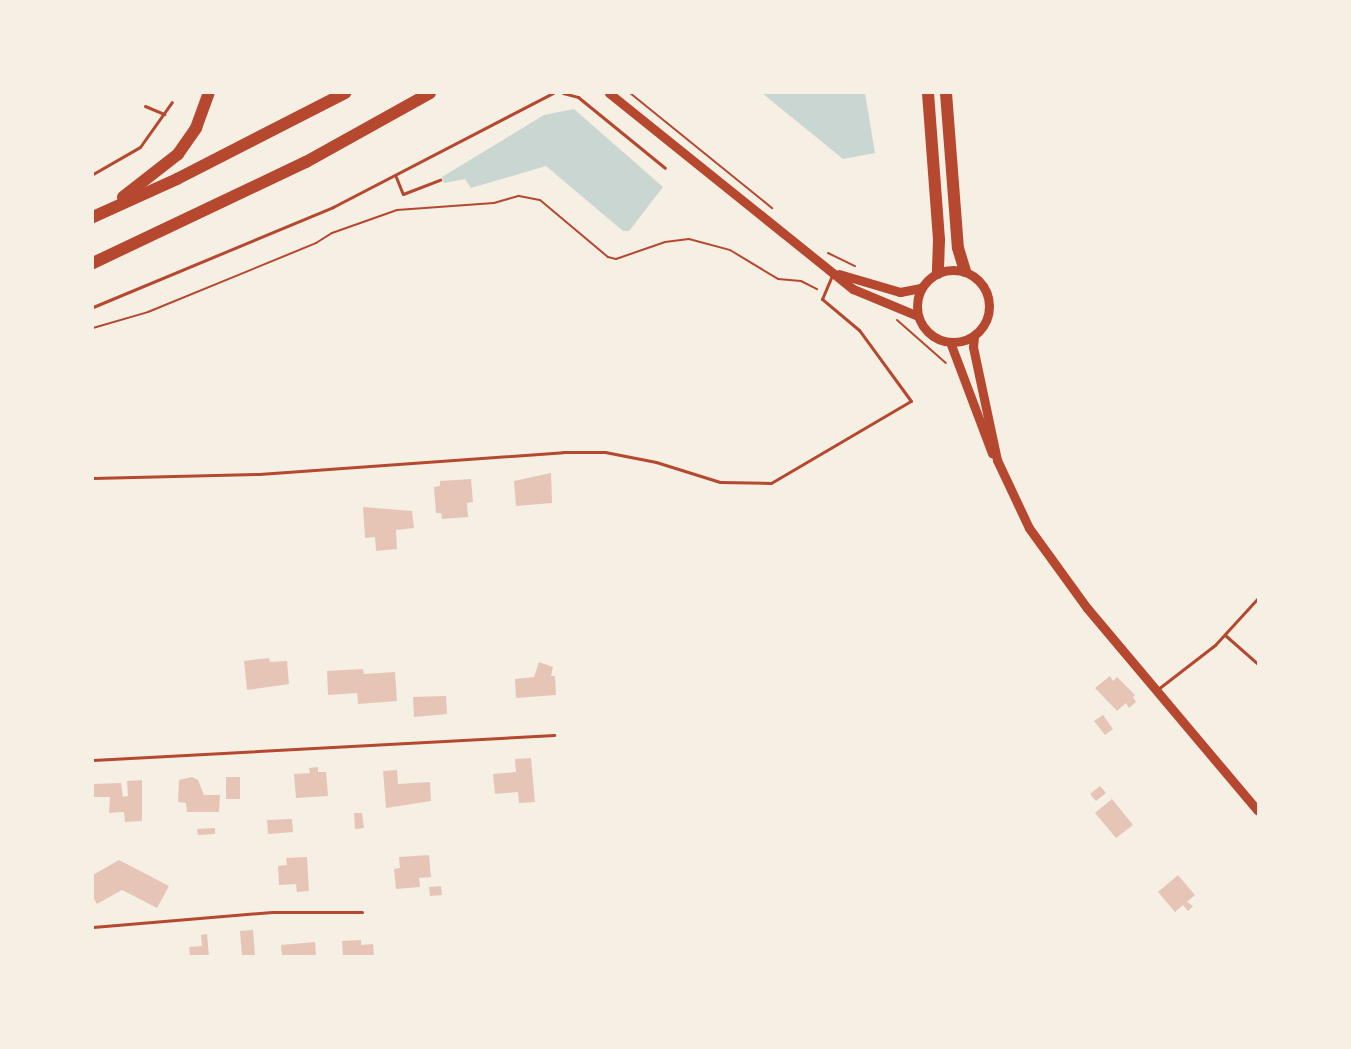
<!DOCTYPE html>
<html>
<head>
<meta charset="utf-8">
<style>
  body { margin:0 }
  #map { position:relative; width:1351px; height:1049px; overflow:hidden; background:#f6efe4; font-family:Jost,sans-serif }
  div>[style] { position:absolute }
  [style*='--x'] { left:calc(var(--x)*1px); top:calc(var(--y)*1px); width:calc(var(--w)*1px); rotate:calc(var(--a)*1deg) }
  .water>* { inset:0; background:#c9d6d2 }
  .building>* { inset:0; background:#e6c5b7 }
  .path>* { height:2px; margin:-1px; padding:0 1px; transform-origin:1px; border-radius:1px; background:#b5482f }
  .service>* { height:3px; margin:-1.5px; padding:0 1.5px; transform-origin:1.5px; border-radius:1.5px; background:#b5482f }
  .secondary>* { height:9px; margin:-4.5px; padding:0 4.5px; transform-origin:4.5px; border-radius:4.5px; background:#b5482f }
  .secondary>.ring { margin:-4.5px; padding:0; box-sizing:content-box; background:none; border:9px solid #b5482f; border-radius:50% }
  .motorway>* { height:12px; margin:-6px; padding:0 6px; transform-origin:6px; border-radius:6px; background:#b5482f }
  span { translate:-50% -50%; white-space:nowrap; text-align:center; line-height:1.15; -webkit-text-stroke:4.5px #f6efe4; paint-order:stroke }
  .frame { position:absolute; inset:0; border:94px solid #f6efe4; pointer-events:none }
</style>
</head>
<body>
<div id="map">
  <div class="water">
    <i style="clip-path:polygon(762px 93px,865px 93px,875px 153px,843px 159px)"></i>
    <i style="clip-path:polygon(574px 109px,663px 187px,629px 231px,623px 231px,546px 166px,471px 188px,465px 179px,444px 183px,442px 177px,544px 115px)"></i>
  </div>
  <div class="building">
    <i style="clip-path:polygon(551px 473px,552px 503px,516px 506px,514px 481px)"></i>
    <i style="clip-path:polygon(471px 479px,473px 502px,467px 503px,468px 517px,442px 519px,441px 513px,436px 513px,434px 487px,440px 486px,440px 481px)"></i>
    <i style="clip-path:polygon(363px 507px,412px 511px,414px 528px,396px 530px,397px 549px,376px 551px,375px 537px,365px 538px)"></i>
    <i style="clip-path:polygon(269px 658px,270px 662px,287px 661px,289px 684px,247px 690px,244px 661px)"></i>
    <i style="clip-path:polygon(539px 662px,553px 667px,551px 676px,555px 676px,556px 695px,516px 698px,515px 679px,534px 677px)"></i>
    <i style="clip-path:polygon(363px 669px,364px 674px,395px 672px,397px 701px,358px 704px,357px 693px,328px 695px,327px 671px)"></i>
    <i style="clip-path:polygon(1110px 676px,1113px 681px,1117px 677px,1135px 695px,1133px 697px,1136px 702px,1129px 708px,1126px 703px,1117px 711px,1095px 688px)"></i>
    <i style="clip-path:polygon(446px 696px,447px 714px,414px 717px,413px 697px)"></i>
    <i style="clip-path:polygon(1103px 715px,1113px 729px,1105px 735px,1094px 721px)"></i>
    <i style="clip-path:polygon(531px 758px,535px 802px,519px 803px,518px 792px,495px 794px,493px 774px,516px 772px,515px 759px)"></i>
    <i style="clip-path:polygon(318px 767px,318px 772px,326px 772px,328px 796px,296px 798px,294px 774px,310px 773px,309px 768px)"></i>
    <i style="clip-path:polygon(397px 770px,398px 784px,430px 782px,431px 801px,386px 808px,383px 771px)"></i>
    <i style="clip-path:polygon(192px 777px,198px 780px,204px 795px,220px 795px,219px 812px,187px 812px,186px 803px,178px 802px,179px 780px)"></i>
    <i style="clip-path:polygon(226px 777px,240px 777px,240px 799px,226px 799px)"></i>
    <i style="clip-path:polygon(142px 780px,142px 821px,125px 822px,124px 812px,109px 813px,110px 797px,93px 797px,93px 784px,121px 783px,123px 797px,128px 796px,127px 781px)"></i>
    <i style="clip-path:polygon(1100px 786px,1106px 793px,1096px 801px,1090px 794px)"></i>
    <i style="clip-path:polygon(1112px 799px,1133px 825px,1116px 838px,1095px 813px)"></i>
    <i style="clip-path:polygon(354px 813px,362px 813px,364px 828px,355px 829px)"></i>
    <i style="clip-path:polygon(292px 819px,293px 832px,268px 834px,267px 820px)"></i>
    <i style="clip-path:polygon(215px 828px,215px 834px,198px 835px,197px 829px)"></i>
    <i style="clip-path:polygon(429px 855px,431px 877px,419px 878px,420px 887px,396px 889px,394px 869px,400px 868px,399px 857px)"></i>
    <i style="clip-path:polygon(307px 857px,309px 891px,297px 892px,296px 884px,279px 885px,278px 866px,287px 865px,286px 858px)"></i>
    <i style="clip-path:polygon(119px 860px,169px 886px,157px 908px,122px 890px,97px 904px,93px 897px,93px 875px)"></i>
    <i style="clip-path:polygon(1178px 875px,1195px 895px,1187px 902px,1193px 906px,1188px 911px,1183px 905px,1175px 912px,1158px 892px)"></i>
    <i style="clip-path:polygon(441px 886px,442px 895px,430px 896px,429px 887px)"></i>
    <i style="clip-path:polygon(253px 930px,255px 956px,242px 956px,240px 931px)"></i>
    <i style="clip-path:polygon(207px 934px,209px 956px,190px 956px,189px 947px,202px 946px,201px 935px)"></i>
    <i style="clip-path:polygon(361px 940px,361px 945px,373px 944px,374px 956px,343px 956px,342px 941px)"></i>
    <i style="clip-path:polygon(315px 942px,316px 956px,282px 956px,281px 945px)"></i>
  </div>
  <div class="path">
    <i style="--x:630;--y:93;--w:183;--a:39"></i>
    <i style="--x:828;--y:253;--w:30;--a:26"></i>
    <i style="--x:897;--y:320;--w:65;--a:41.3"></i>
    <i style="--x:93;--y:328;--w:57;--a:-16.2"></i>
    <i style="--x:148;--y:312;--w:182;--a:-22.3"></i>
    <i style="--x:316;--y:243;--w:19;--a:-32"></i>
    <i style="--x:332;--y:233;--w:69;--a:-19.5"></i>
    <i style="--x:397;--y:210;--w:97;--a:-4.1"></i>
    <i style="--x:494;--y:203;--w:26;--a:-16"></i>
    <i style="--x:519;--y:196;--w:21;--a:11"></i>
    <i style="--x:540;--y:200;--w:89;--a:40"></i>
    <i style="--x:608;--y:257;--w:8;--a:14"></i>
    <i style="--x:616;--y:259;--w:52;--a:-19.1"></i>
    <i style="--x:665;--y:242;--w:24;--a:-7"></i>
    <i style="--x:689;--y:239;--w:42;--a:15"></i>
    <i style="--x:730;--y:250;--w:56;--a:31.1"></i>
    <i style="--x:778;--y:279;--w:23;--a:5"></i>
    <i style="--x:801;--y:281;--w:18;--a:27"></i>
  </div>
  <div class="service">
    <i style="--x:563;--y:93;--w:16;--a:15"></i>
    <i style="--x:578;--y:97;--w:112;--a:39.2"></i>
    <i style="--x:145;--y:106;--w:21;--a:23"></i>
    <i style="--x:93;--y:174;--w:54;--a:-29.9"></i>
    <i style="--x:140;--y:147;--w:55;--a:-54.6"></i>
    <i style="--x:396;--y:177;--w:18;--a:68"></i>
    <i style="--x:403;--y:194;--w:40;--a:-21"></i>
    <i style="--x:93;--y:307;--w:260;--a:-22.6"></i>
    <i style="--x:333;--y:207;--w:248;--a:-27.4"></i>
    <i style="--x:93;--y:478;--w:166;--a:-1.4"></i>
    <i style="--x:259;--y:474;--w:305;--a:-4.1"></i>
    <i style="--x:563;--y:452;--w:42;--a:0"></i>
    <i style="--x:605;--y:452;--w:52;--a:11.1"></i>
    <i style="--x:656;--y:462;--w:67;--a:17.4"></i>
    <i style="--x:720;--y:482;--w:51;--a:1.1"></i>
    <i style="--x:771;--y:483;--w:162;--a:-30.4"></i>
    <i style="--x:911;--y:401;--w:88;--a:-126.2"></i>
    <i style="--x:859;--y:330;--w:48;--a:-140"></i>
    <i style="--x:822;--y:299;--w:26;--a:-67"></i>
    <i style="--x:1225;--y:635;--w:44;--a:41.3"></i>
    <i style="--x:1158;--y:689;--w:72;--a:-37.7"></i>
    <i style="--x:1215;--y:645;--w:64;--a:-47.5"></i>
    <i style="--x:93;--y:760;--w:462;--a:-3.1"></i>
    <i style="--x:93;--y:927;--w:180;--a:-4.8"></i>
    <i style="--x:272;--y:912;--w:90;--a:0"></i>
  </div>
  <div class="secondary">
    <i style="--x:609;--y:93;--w:313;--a:38.8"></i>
    <i style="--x:853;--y:289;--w:70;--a:22.6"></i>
    <i class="ring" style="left:917px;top:270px;width:63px;height:63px"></i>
    <i style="--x:839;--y:274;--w:64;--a:16.4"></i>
    <i style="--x:900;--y:292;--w:21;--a:-11"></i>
    <i style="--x:974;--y:336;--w:11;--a:95"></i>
    <i style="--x:973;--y:347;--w:116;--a:78"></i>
    <i style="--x:997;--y:460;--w:75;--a:64.8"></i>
    <i style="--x:1029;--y:528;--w:99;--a:54.1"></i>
    <i style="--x:1087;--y:608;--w:265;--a:49.9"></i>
    <i style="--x:950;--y:342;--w:119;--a:69.3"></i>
  </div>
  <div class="motorway">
    <i style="--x:928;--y:93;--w:147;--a:85.7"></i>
    <i style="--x:939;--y:240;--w:33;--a:92"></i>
    <i style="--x:946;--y:93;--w:155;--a:85.6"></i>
    <i style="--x:958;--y:248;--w:24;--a:73"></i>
    <i style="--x:123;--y:197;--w:70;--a:-38"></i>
    <i style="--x:178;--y:154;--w:32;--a:-55"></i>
    <i style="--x:196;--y:128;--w:37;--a:-70"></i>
    <i style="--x:93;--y:217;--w:92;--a:-24.3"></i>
    <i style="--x:177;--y:179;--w:189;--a:-27.1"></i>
    <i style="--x:93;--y:263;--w:236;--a:-25.4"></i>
    <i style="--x:306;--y:162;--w:142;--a:-29.1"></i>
  </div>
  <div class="frame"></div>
</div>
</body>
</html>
